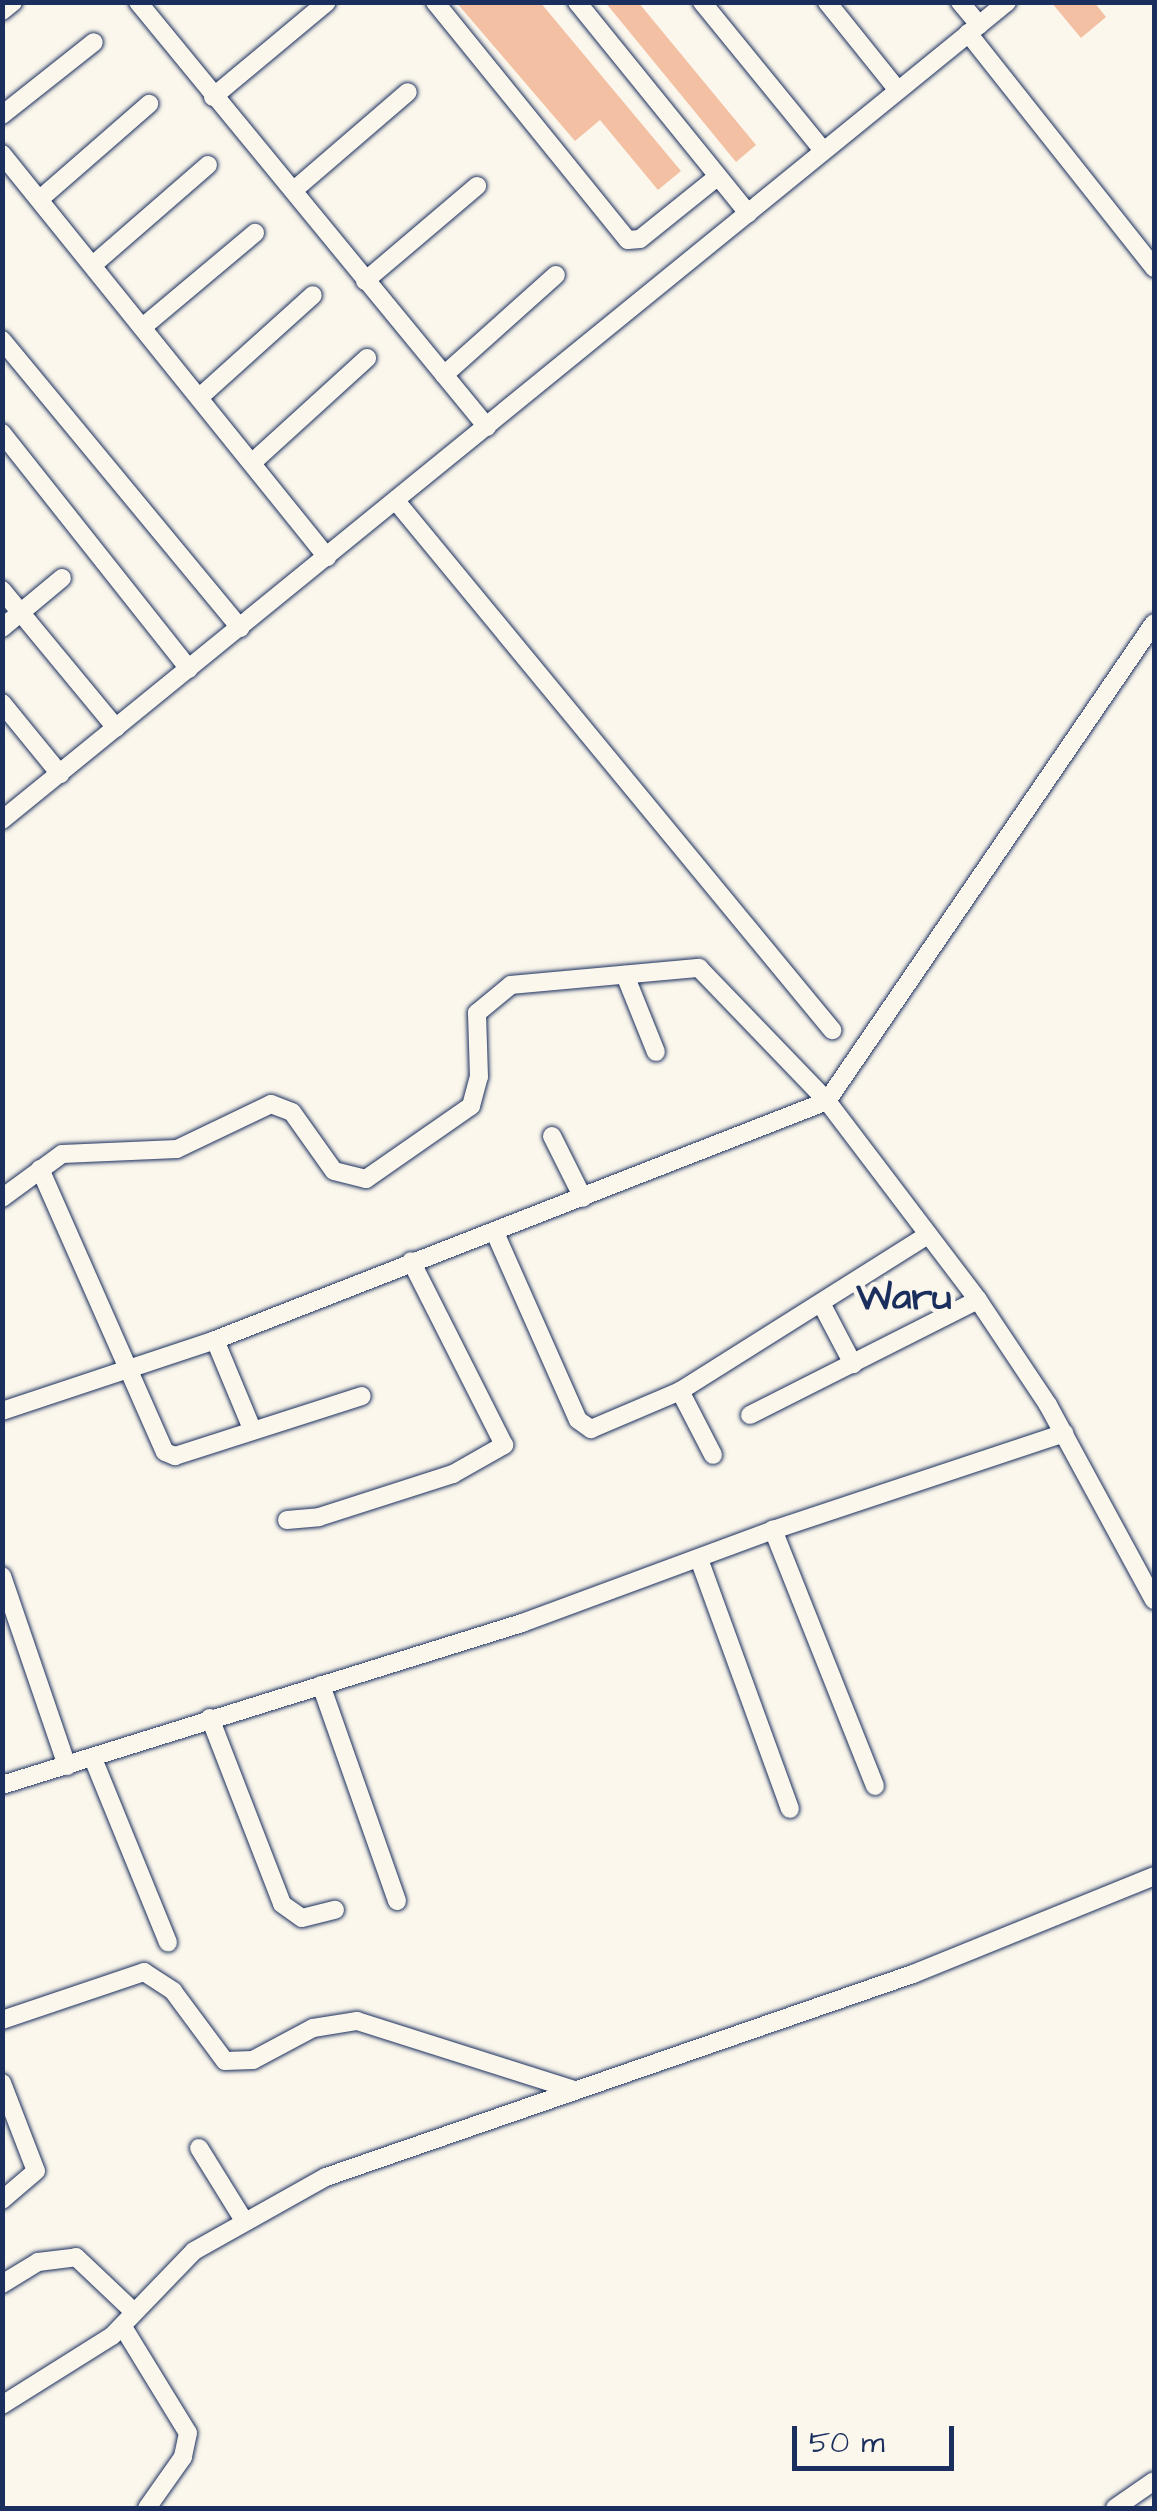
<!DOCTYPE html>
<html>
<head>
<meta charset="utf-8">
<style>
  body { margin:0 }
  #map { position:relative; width:1157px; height:2511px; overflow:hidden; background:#fbf7ec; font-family:"Architects Daughter",sans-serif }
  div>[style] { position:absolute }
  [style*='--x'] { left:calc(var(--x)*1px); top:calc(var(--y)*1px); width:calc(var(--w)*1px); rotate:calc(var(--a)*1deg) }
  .building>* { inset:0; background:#f3c0a3 }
  .roads { filter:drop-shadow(0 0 2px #1b2f5e) drop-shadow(0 0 2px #1b2f5e) }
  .minor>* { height:18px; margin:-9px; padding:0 9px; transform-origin:9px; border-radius:9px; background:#fbf7ec }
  span { translate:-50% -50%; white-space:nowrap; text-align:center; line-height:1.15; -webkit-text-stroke:9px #fbf7ec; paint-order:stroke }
  .quarter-label { font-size:38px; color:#1b2f5e; font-weight:700 }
  .frame { position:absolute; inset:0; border:5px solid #1b2f5e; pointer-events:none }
  .scale { position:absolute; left:792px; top:2426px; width:162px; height:45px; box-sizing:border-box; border:5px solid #1b2f5e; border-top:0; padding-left:12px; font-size:30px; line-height:35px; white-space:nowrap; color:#1b2f5e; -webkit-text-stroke:8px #fbf7ec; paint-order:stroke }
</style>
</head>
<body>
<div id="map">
  <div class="building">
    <i style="clip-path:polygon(456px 2px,540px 2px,681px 171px,658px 190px,600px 120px,575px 141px)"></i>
    <i style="clip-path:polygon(605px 2px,638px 2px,756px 145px,736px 162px)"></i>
    <i style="clip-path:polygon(1051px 2px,1094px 2px,1106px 17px,1081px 38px)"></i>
  </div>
  <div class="roads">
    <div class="minor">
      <i style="--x:138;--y:2;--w:550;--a:50.61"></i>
      <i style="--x:435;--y:2;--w:306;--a:51"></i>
      <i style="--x:628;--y:240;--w:12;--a:-5"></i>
      <i style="--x:640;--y:239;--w:99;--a:-38.8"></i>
      <i style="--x:577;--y:2;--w:272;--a:51"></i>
      <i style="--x:702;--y:2;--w:190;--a:50.8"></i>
      <i style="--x:827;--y:2;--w:112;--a:51.2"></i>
      <i style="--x:960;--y:2;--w:30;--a:50"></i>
      <i style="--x:2;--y:11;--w:14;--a:-39"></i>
      <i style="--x:968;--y:33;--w:300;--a:51.6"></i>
      <i style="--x:213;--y:97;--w:148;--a:-39.8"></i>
      <i style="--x:2;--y:115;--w:117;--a:-38.4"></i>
      <i style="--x:2;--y:154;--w:518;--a:51.12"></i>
      <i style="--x:294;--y:190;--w:150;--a:-40.7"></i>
      <i style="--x:40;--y:199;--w:145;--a:-41.1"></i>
      <i style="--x:94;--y:264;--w:151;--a:-41"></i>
      <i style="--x:365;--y:281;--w:147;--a:-40.3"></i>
      <i style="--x:144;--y:326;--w:145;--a:-40"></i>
      <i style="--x:2;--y:340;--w:374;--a:50.4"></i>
      <i style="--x:444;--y:375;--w:150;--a:-41.8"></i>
      <i style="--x:202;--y:395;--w:149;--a:-42"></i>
      <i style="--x:2;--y:433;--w:301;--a:51.6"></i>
      <i style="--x:254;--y:461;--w:153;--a:-42.3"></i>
      <i style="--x:396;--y:501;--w:686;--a:50.5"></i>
      <i style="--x:2;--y:590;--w:179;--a:50.4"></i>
      <i style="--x:2;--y:628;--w:78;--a:-39.8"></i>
      <i style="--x:2;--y:703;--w:92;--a:50.8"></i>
      <i style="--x:2;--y:820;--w:1296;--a:-39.14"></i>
      <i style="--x:625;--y:975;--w:83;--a:68.1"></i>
      <i style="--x:552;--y:1136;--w:69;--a:63.4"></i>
      <i style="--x:40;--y:1169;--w:309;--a:66.2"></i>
      <i style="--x:165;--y:1452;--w:11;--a:22"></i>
      <i style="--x:175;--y:1456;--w:196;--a:-17.8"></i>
      <i style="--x:2;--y:1198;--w:74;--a:-36.3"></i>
      <i style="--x:62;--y:1154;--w:115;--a:-2.5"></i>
      <i style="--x:177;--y:1149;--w:104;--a:-25.6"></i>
      <i style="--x:271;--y:1104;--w:22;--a:21"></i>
      <i style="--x:292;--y:1112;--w:72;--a:54.6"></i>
      <i style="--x:334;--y:1171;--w:33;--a:14"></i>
      <i style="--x:366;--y:1179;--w:128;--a:-34.8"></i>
      <i style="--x:471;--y:1106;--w:30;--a:-75"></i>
      <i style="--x:479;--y:1077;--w:64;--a:-91.8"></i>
      <i style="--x:477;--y:1013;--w:44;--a:-39.5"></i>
      <i style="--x:511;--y:985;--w:189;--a:-5.2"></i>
      <i style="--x:699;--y:968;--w:185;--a:46.1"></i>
      <i style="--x:827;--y:1101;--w:250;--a:52.8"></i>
      <i style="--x:978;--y:1300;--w:126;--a:56.3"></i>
      <i style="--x:1048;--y:1405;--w:222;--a:61.5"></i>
      <i style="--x:496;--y:1235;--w:202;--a:66.1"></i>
      <i style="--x:578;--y:1420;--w:16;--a:35"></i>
      <i style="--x:591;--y:1429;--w:97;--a:-23.1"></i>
      <i style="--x:680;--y:1391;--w:293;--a:-32.2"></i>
      <i style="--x:822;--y:1305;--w:67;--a:62.3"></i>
      <i style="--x:215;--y:1340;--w:96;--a:67.4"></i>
      <i style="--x:680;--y:1391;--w:72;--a:62.7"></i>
      <i style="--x:2;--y:1411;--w:225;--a:-18.4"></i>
      <i style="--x:215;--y:1340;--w:657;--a:-21.33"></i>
      <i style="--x:827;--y:1101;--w:579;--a:-55.62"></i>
      <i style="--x:750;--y:1415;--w:255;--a:-26.8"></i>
      <i style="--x:287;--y:1520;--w:32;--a:-5"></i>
      <i style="--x:319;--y:1517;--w:141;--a:-17.8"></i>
      <i style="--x:453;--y:1474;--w:59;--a:-29.6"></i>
      <i style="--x:504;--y:1445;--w:206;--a:-116.8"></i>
      <i style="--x:699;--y:1559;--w:266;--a:70"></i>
      <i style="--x:2;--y:1576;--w:201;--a:71.1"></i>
      <i style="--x:321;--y:1685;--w:229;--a:70.6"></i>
      <i style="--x:210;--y:1718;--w:199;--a:68.8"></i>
      <i style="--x:282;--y:1904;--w:24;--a:35"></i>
      <i style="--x:302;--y:1918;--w:34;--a:-14"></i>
      <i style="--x:94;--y:1761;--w:196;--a:67.8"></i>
      <i style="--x:2;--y:1785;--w:545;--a:-17.3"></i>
      <i style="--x:522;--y:1623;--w:268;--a:-20.3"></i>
      <i style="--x:875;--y:1786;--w:276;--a:-111.7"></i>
      <i style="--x:773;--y:1530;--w:307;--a:-18.4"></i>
      <i style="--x:2;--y:2020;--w:150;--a:-18.7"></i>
      <i style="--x:144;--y:1972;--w:35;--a:33"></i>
      <i style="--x:173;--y:1991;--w:87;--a:53.4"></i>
      <i style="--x:225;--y:2061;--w:28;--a:-2"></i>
      <i style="--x:253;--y:2060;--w:68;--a:-28.1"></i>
      <i style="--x:313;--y:2028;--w:45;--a:-9"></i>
      <i style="--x:357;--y:2021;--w:225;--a:17.6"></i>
      <i style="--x:2;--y:2083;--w:94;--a:68.9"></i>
      <i style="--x:36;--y:2171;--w:45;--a:139.5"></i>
      <i style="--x:199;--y:2148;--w:84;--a:58.2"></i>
      <i style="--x:2;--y:2284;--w:42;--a:-31.4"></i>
      <i style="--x:38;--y:2262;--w:38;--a:-7"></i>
      <i style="--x:76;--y:2257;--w:80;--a:43.5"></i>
      <i style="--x:123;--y:2327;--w:124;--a:58.5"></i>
      <i style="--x:188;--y:2433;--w:25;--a:102"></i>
      <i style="--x:183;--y:2457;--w:62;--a:125.2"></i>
      <i style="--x:2;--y:2405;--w:130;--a:-32.1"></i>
      <i style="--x:112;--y:2336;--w:118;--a:-46"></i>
      <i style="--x:194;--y:2251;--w:151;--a:-29.3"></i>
      <i style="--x:326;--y:2177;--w:621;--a:-19.08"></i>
      <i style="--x:913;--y:1974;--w:260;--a:-22.1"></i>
      <i style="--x:1115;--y:2508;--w:47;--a:-34.7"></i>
    </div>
  </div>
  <div class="quarter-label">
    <span style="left:904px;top:1299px">Waru</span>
  </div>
  <div class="frame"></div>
  <div class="scale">50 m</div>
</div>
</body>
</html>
